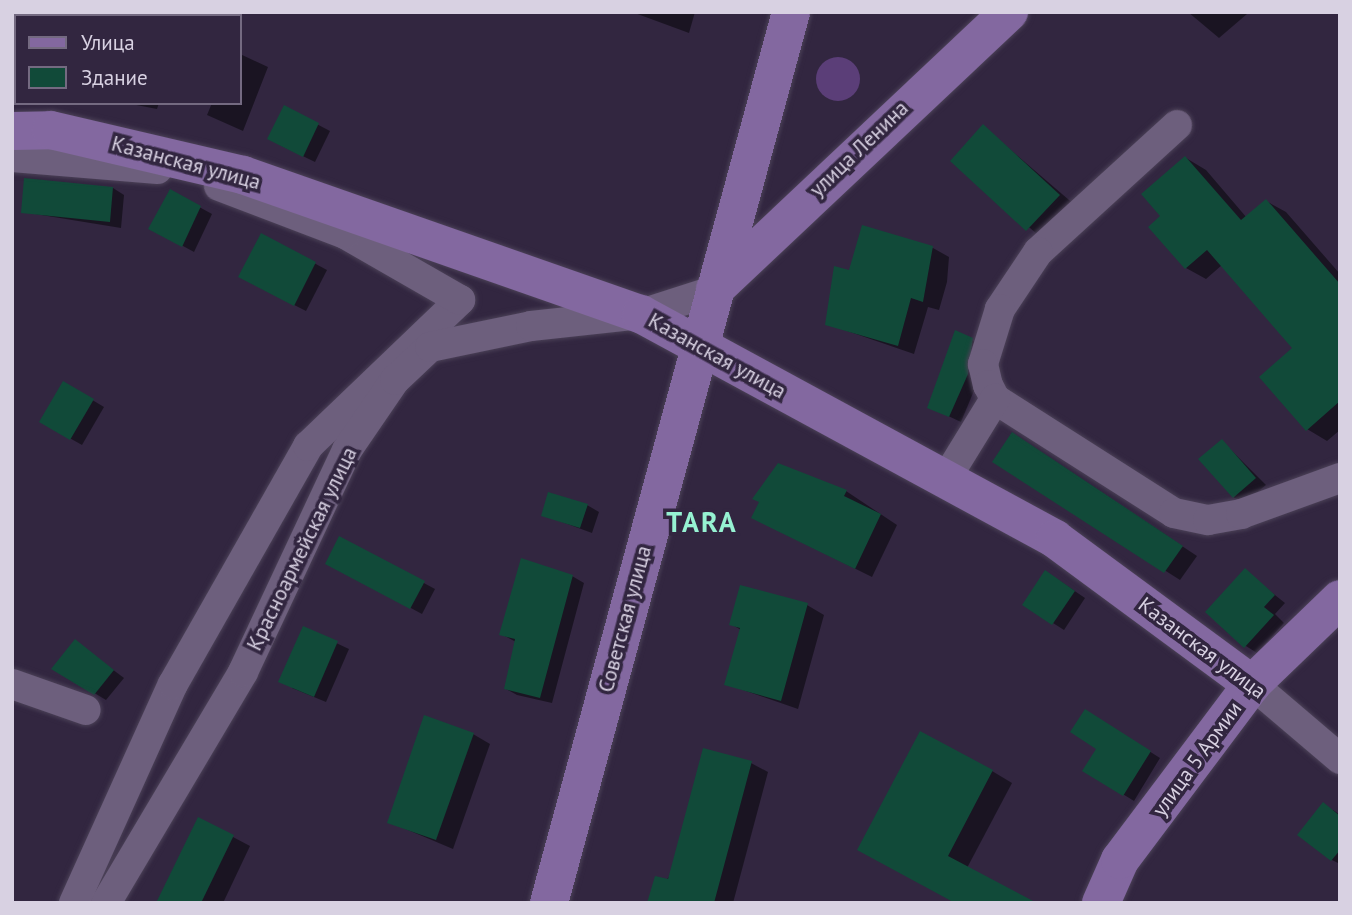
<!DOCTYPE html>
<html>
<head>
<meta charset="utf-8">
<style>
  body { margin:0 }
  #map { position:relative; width:1352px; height:915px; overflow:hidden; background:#322640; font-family:"PT Sans",sans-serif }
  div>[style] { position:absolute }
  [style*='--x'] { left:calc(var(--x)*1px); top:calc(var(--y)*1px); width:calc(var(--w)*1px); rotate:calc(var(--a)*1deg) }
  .green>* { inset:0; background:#5b3e78 }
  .round { border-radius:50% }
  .shadow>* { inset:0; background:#0007 }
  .building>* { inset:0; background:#114a39 }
  .roads { filter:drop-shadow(0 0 2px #4b4157) drop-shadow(0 0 2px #4b4157) }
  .minor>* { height:30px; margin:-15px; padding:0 15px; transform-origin:15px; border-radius:15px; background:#6d5f7d }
  .major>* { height:38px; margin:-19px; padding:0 19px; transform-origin:19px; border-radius:19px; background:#8368a0 }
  span { translate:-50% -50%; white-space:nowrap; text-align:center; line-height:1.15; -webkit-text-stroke:7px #322640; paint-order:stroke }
  .street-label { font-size:21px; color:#d8d1e2 }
  .district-label { font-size:28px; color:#96f2d2; font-weight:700; letter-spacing:2px }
  .frame { position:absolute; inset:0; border:14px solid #d8d1e2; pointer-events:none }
  .legend { position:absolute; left:14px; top:14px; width:228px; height:91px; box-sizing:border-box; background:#322640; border:2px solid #746a81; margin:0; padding:9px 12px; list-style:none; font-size:21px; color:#d8d1e2 }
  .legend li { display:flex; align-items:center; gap:14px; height:35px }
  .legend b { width:35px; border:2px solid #746a81 }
</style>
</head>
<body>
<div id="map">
  <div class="green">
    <i class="round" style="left:816px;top:57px;width:44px;height:44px"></i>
  </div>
  <div class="shadow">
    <i style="clip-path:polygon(632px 12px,695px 12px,689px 33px)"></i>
    <i style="clip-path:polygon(1188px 12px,1246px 12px,1247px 14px,1219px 38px)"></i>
    <i style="clip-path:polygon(240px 54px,268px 67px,243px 131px,207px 115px,212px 103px,240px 103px)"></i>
    <i style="clip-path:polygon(126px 103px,159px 103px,157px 109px)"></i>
    <i style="clip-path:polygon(284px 107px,330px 131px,315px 162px,280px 145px)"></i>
    <i style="clip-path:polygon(984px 127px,1076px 206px,1044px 240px,952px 161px)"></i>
    <i style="clip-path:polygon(1186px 158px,1206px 170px,1247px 218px,1266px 201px,1286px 212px,1340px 274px,1340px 430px,1327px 441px,1307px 429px,1294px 348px,1222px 265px,1206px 279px,1186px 268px,1163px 216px)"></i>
    <i style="clip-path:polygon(113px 188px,124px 195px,121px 228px,23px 212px)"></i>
    <i style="clip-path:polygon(170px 191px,212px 214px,194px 252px,150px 228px)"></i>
    <i style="clip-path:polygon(262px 235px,327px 270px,306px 311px,251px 283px)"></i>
    <i style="clip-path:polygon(933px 248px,949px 257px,947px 282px,939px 310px,928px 307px,914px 354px,827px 324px,850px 272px)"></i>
    <i style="clip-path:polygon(956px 333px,984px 346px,978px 381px,961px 422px,929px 407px)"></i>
    <i style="clip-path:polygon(64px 383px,104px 407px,82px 445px,41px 422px)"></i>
    <i style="clip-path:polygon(1222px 441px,1266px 485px,1244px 503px,1233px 497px)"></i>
    <i style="clip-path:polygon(1027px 443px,1197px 556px,1180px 580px,995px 462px)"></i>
    <i style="clip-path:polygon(779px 465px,846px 491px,897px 525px,872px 577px,753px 518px)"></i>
    <i style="clip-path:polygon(587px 505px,599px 512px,592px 533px,543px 515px)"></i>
    <i style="clip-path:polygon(340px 538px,435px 589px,422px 614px,338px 569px)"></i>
    <i style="clip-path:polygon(1245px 571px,1285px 603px,1275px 614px,1284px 623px,1257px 653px,1246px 646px)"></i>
    <i style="clip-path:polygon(572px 576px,584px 583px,552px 703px,517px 695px,506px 689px,516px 642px,501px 634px)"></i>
    <i style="clip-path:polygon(1057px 579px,1085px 598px,1064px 630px,1053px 623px)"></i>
    <i style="clip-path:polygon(807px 605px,824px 615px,798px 709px,726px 684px,741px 630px,731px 624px)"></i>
    <i style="clip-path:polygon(304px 628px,349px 649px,326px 702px,292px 688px)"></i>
    <i style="clip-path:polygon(76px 642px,124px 678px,106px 700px,54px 669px)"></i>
    <i style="clip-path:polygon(1095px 717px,1160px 758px,1134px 801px,1084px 770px,1099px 748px)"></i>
    <i style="clip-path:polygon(473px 734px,490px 744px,453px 849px,389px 822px)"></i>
    <i style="clip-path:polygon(751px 763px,768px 772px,733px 903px,650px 903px)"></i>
    <i style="clip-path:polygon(992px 771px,1012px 783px,967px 868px,879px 861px)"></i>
    <i style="clip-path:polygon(1333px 810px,1340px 815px,1340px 864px,1332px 860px)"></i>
    <i style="clip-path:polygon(199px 819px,250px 846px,223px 903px,158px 903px)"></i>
  </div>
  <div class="building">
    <i style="clip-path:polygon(284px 105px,319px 123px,303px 157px,267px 139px)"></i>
    <i style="clip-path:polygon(983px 124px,1060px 195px,1026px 231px,950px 161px)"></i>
    <i style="clip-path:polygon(1185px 156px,1241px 220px,1266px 199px,1340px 284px,1340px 401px,1306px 431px,1259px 377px,1292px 348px,1207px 250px,1185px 269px,1148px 227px,1160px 216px,1141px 194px)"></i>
    <i style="clip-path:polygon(24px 178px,113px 187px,110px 222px,21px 213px)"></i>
    <i style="clip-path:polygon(170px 189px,201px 206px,182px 247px,148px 229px)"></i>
    <i style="clip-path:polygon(862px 225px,933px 246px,923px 302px,911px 298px,898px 346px,825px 325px,834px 266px,849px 270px)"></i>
    <i style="clip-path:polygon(261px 233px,316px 262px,294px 306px,238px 277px)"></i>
    <i style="clip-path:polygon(955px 330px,973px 338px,968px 374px,949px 417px,927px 408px)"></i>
    <i style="clip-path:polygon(63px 381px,94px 399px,70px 440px,39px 422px)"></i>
    <i style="clip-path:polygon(1012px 432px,1183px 546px,1164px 573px,992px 462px)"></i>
    <i style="clip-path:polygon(1222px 439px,1256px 478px,1233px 498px,1198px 459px)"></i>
    <i style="clip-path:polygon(778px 463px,847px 490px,844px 496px,881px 514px,855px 569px,751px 518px,759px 502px,752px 499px)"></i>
    <i style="clip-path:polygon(548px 492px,588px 504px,580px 528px,541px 516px)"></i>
    <i style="clip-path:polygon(339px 536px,425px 581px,410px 609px,325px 564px)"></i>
    <i style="clip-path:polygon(521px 558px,573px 575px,540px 698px,504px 689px,515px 639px,499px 635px)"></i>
    <i style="clip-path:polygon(1245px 568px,1275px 595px,1264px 607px,1274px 615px,1244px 648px,1205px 612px)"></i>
    <i style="clip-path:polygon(1045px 570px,1075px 591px,1052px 625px,1022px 605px)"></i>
    <i style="clip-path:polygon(740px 585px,808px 603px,781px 701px,724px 685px,740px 628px,729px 625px)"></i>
    <i style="clip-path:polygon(303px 626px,338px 641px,314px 697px,278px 682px)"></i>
    <i style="clip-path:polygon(75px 639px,114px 670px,94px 695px,51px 669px)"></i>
    <i style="clip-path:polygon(1085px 709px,1151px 751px,1123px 796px,1082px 771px,1096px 749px,1070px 732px)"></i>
    <i style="clip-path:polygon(424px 715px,474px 733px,436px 840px,387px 823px)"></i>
    <i style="clip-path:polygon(920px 731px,993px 770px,948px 856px,1037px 903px,955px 903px,857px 850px)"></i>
    <i style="clip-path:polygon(703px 748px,752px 761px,714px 903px,647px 903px,655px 876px,668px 879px)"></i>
    <i style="clip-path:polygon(1323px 802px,1340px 816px,1340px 850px,1331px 861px,1297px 835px)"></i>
    <i style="clip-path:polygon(198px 817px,234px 835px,201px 903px,156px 903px)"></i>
  </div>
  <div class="roads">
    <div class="minor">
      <i style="--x:1177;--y:125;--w:188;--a:137.6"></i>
      <i style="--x:1038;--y:252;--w:69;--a:123.7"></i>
      <i style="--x:1000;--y:309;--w:58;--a:107.2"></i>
      <i style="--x:983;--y:364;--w:22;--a:77"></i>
      <i style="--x:988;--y:385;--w:16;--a:63"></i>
      <i style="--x:995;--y:399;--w:212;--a:32.5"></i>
      <i style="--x:1174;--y:513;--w:35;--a:12"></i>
      <i style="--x:1208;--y:520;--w:34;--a:-10"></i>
      <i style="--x:1241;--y:514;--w:105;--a:-20"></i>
      <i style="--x:12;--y:157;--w:146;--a:4.7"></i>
      <i style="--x:947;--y:477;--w:92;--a:-58.4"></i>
      <i style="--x:12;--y:684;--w:78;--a:19.4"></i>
      <i style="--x:1252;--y:684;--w:116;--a:40.4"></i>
      <i style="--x:74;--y:903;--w:240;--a:-65.7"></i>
      <i style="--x:173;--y:684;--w:274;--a:-60.4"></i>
      <i style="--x:308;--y:446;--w:211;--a:-43.8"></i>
      <i style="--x:460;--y:300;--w:133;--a:-150.1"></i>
      <i style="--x:345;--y:234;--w:135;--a:-159.1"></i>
      <i style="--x:106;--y:903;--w:269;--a:-59.3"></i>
      <i style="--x:243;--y:672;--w:245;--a:-64.9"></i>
      <i style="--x:347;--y:450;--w:85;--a:-55.6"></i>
      <i style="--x:395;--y:380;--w:48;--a:-43.3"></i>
      <i style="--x:430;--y:347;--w:103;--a:-11.7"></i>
      <i style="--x:531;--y:326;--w:111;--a:-6.2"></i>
      <i style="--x:641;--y:314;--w:76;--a:-17.7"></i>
    </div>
    <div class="major">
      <i style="--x:12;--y:131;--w:39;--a:-1"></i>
      <i style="--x:51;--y:130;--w:197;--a:13.2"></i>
      <i style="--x:243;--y:175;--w:422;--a:19.3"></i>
      <i style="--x:641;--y:314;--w:471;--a:28.5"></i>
      <i style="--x:1055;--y:539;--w:245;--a:36.4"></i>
      <i style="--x:715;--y:289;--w:404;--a:-43.3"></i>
      <i style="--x:549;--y:903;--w:923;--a:-74.8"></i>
      <i style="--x:1101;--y:903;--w:47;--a:-66.2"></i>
      <i style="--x:1120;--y:860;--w:220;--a:-53.1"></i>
      <i style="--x:1252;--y:684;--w:122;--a:-44"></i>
    </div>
  </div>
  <div class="street-label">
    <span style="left:859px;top:149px;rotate:-44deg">улица Ленина</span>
    <span style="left:186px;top:163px;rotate:15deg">Казанская улица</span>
    <span style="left:717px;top:356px;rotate:29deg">Казанская улица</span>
    <span style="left:302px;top:549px;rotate:-64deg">Красноармейская улица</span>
    <span style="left:625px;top:619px;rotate:-75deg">Советская улица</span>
    <span style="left:1202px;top:648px;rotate:37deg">Казанская улица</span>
    <span style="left:1197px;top:759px;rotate:-54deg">улица 5 Армии</span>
  </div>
  <div class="district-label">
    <span style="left:702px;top:522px">TARA</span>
  </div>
  <div class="frame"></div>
  <ul class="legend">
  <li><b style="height:9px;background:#8368a0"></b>Улица</li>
  <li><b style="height:19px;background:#114a39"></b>Здание</li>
  </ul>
</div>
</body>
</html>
